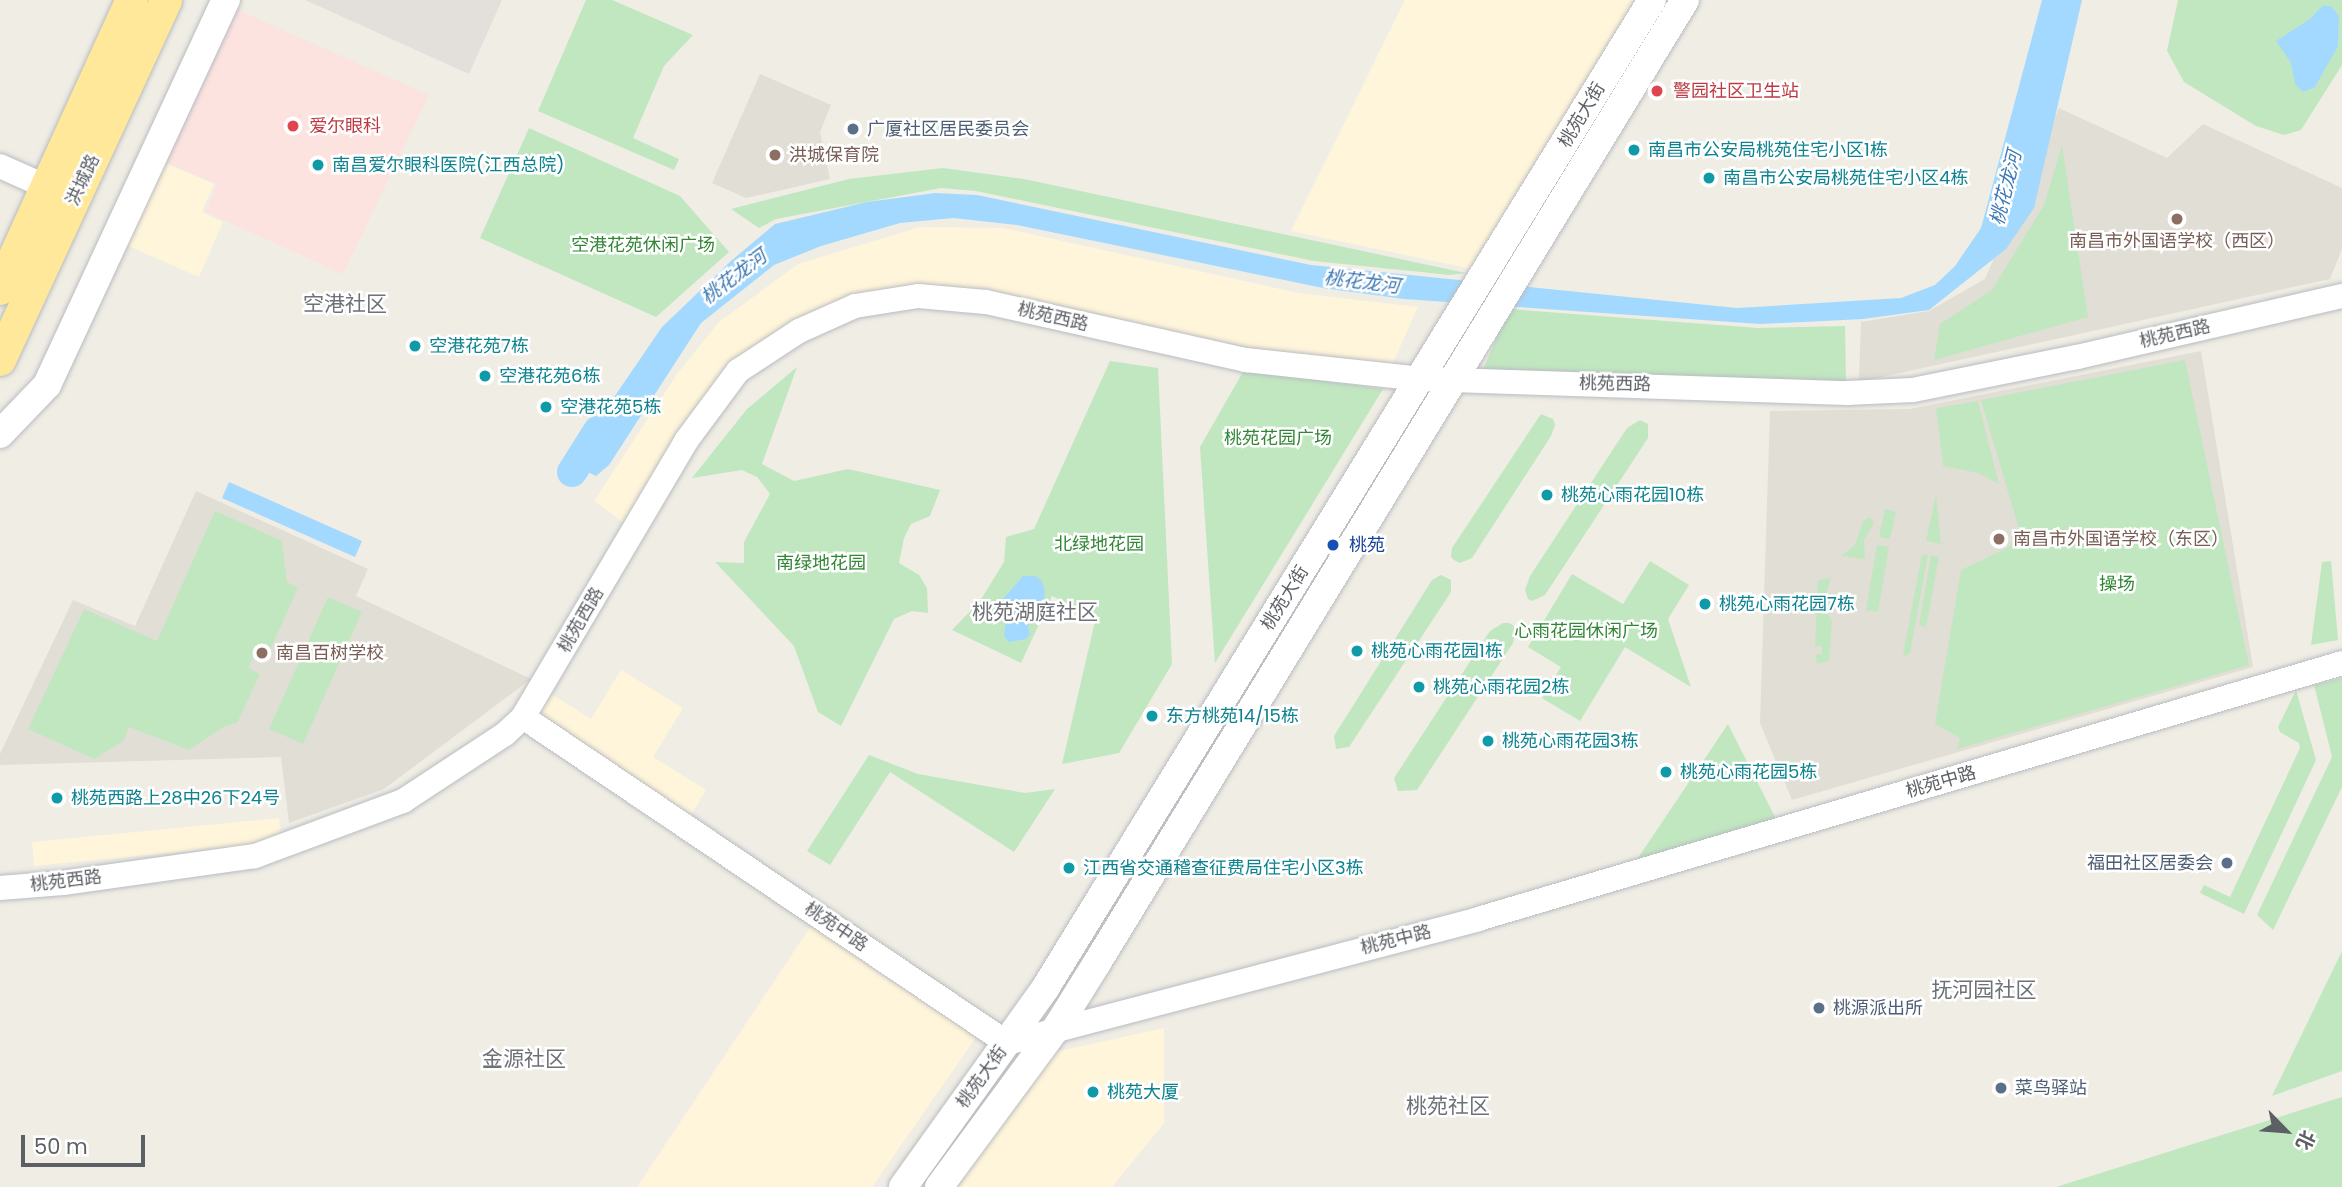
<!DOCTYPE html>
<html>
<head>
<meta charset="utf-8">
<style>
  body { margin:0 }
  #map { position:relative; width:2342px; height:1187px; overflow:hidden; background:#efede4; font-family:Poppins,"Noto Sans SC",sans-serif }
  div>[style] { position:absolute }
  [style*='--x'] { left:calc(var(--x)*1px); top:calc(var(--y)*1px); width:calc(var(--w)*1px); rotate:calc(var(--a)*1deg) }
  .commercial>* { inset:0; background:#fff5da }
  .industrial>* { inset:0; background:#e3e0dc }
  .education>* { inset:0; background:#e1ded5 }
  .medical>* { inset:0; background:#fce3e0 }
  .green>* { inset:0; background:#c1e7c0 }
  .water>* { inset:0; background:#a4d9ff }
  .river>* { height:30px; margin:-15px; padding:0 15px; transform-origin:15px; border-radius:15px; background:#a4d9ff }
  .roads { filter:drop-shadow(0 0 2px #b9bcc1) drop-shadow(0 0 2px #b9bcc1) }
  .tertiary>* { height:24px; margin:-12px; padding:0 12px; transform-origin:12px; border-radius:12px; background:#fff }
  .secondary>* { height:28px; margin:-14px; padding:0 14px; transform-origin:14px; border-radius:14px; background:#fff }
  .trunk>* { height:32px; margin:-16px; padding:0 16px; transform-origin:16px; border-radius:16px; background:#ffe89a }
  .dots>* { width:19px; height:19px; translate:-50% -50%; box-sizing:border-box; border:4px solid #fff; border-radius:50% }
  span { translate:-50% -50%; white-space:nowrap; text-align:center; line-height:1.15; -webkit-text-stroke:5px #fff; paint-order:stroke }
  .health-label { font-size:18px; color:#be3a42 }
  .left { translate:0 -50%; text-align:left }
  .street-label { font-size:18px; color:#5c6065 }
  .service-label { font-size:18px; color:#4e5e75 }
  .right { translate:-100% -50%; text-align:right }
  .culture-label { font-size:18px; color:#0d838f }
  .education-label { font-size:18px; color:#785e54 }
  .park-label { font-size:18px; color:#338636 }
  .transit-label { font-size:18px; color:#164399 }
  .water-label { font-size:19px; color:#3e79b4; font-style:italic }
  .quarter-label { font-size:21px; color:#6d7277 }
  .north { position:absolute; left:2251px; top:1096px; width:70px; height:70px; -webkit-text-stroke:5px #fff; paint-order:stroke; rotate:115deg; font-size:19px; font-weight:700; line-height:28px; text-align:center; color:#5c6065 }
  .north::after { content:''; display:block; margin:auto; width:24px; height:32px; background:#5c6065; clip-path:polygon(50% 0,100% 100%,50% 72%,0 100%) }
  .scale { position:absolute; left:21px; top:1135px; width:124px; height:32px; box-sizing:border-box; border:4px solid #5c6065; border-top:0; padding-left:9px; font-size:21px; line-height:24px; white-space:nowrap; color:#5c6065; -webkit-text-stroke:5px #fff; paint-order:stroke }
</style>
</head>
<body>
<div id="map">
  <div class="commercial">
    <i style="clip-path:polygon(1405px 0,1638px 0,1472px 269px,1291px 231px)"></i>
    <i style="clip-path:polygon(161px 161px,214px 184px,202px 212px,223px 222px,199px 277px,124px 244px)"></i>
    <i style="clip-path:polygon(920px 227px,1003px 228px,1299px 293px,1418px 307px,1392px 365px,1252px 348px,987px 294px,863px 292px,792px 321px,736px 369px,624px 523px,594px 501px,677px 374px,719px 322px,798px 264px)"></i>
    <i style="clip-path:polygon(621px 670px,683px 708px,653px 757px,706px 790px,689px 818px,525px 716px,542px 688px,591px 719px)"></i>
    <i style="clip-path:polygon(279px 818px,281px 842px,34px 866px,32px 842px)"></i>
    <i style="clip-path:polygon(813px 923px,979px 1033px,872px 1187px,637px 1187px)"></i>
    <i style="clip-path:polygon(1164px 1028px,1164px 1123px,1112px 1187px,957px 1187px,1055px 1052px)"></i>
  </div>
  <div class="industrial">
    <i style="clip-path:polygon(305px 0,502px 0,469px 74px)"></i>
  </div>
  <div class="education">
    <i style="clip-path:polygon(760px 74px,831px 105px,820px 132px,830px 179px,746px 198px,712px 183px)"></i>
    <i style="clip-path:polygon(2059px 108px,2167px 158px,2203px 124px,2342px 188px,2342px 249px,2330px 279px,1859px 382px,1861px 322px,1929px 311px,1985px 279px)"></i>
    <i style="clip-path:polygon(2201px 351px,2253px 667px,1792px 800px,1760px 723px,1770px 411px,1910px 409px)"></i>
    <i style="clip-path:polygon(196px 491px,368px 569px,356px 596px,531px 679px,384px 789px,289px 823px,281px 757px,0 765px,0 754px,73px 600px,135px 626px)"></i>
  </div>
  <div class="medical">
    <i style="clip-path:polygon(229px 6px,429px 95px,343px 274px,206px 212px,217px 184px,156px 158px)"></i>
  </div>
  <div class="green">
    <i style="clip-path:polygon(586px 0,612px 0,693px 35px,664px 66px,633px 138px,679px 159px,674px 170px,538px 111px)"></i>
    <i style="clip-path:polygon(2178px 0,2342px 0,2342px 65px,2301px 130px,2284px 135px,2256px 126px,2184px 82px,2167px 51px)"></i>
    <i style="clip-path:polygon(529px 128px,680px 196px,729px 252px,656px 317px,480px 238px)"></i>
    <i style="clip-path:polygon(2062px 145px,2088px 317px,1934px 360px,1940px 324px,1992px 290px,2044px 205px)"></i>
    <i style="clip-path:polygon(943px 168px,1024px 179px,1466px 273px,1450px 275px,1314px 261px,976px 191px,941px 188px,776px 219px,759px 228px,731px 209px,849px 179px)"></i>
    <i style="clip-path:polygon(1509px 309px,1758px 328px,1845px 326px,1846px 384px,1481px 374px)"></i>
    <i style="clip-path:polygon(2185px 360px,2249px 665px,1957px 749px,1960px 738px,1935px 724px,1961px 570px,2009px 547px,2019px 529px,1981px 400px)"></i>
    <i style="clip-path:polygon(1110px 361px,1158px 368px,1172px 664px,1119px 753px,1062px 764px,1096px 617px,1052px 596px,1021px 663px,952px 630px,980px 601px,1004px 562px,1006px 537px,1034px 529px)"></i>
    <i style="clip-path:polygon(797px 367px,762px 464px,794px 481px,848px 469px,940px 490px,930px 516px,911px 524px,904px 538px,899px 563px,919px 575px,927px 588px,928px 613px,912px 611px,894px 619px,841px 726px,818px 712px,794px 646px,715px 562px,744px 563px,744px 542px,770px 494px,757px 477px,742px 470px,692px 478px,747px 409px)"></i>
    <i style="clip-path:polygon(1244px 370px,1383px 389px,1215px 663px,1200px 447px)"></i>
    <i style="clip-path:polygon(1978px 401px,1999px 484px,1978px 473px,1943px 466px,1936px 408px)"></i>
    <i style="clip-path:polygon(1541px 414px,1553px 419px,1555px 425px,1551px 436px,1472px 558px,1460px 563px,1454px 560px,1451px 557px,1452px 548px)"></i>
    <i style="clip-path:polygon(1640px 420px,1648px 424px,1648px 438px,1545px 595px,1532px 601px,1528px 599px,1525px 590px,1530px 576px,1627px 428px)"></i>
    <i style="clip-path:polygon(1936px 494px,1941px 544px,1926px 541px)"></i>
    <i style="clip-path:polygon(1885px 509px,1896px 512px,1890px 539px,1879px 537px)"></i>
    <i style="clip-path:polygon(215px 511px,282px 541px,287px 582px,298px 588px,269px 652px,258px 647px,248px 668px,260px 674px,237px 723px,225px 726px,189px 750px,129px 727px,123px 741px,94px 759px,28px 729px,84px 609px,157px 641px)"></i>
    <i style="clip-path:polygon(1870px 517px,1874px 523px,1864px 540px,1865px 559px,1841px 556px,1855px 545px,1863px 521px)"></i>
    <i style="clip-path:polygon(1877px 545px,1889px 547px,1878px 612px,1866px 610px)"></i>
    <i style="clip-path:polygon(1922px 554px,1928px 555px,1910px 653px,1906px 656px,1903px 655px)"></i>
    <i style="clip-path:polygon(1931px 555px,1939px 557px,1926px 627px,1919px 625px)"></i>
    <i style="clip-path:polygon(1650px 561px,1689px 585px,1668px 619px,1691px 687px,1625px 647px,1580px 721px,1542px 698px,1561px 667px,1528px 647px,1572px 574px,1623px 604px)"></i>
    <i style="clip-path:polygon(2331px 561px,2338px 640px,2311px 645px,2322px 562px)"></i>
    <i style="clip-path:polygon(1441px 575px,1451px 580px,1451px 592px,1349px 747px,1336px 749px,1334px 736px,1432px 580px)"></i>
    <i style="clip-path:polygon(1831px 578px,1822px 605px,1832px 621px,1829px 661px,1817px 664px,1815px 655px,1822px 654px,1822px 646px,1815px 646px,1818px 580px)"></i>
    <i style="clip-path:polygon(328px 597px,362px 612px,303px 744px,269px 729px)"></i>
    <i style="clip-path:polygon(1503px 623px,1509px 623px,1516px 627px,1513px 643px,1417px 790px,1398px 791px,1394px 778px,1490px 631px)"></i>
    <i style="clip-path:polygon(2342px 678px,2342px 787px,2273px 930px,2257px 915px,2332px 757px,2314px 685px)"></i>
    <i style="clip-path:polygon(2296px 690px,2316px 760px,2244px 914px,2200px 893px,2204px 885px,2230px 897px,2300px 748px,2299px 743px,2280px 732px,2278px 727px)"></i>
    <i style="clip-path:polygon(1728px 724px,1776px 819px,1636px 861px)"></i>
    <i style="clip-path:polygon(869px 755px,918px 774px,1025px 793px,1055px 789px,1014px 852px,890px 772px,830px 865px,807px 851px)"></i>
    <i style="clip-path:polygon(2342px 951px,2342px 1071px,2272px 1096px)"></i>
    <i style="clip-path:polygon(2342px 1097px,2342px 1187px,2056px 1187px,2257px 1124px)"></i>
  </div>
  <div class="water">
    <i style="clip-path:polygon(2042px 0,2082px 0,2034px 208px,2006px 249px,1929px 310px,1863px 319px,1760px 324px,1404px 299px,1323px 288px,1017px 225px,953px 218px,900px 223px,821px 246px,774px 265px,701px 323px,609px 465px,596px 476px,569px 463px,662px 327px,731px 261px,775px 224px,867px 202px,935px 193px,977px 195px,1311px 265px,1737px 308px,1901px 298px,1935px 285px,1955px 266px,1981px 228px)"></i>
    <i style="clip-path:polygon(2322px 6px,2331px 6px,2339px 16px,2338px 46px,2315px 87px,2303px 92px,2295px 84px,2291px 63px,2276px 41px,2310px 19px)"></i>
    <i style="clip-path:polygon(229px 482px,362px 541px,355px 557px,222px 498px)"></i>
    <i style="clip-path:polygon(1023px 576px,1035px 576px,1042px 581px,1045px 592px,1043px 609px,1028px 626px,1030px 635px,1026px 639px,1009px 642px,1004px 636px,1006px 620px,1001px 601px)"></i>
  </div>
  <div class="river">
    <i style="--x:572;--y:472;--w:49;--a:-57.6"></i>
  </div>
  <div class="roads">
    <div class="tertiary">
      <i style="--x:0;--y:166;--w:51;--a:24.1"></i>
      <i style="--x:523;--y:717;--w:584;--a:33.96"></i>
      <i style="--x:1007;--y:1043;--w:487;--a:-14.7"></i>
      <i style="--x:1478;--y:919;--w:901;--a:-16.5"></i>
      <i style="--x:0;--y:888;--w:63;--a:-4.5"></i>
      <i style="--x:63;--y:883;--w:194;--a:-8"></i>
      <i style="--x:255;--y:856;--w:158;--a:-20.4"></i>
      <i style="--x:403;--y:801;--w:122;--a:-33.3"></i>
      <i style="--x:505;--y:734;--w:25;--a:-43"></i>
      <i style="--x:523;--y:717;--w:321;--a:-59.4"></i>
      <i style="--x:686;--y:441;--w:87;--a:-53.4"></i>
      <i style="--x:738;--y:371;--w:73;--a:-33.3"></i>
      <i style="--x:799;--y:331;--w:61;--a:-24.1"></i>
      <i style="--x:855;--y:306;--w:64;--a:-9"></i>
      <i style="--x:918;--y:296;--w:68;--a:5"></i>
      <i style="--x:986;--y:302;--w:266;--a:12.6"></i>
      <i style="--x:1246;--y:360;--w:176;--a:6.2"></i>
      <i style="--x:1421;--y:379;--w:426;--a:1.9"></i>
      <i style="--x:1847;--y:393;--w:66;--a:-2.6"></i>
      <i style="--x:1913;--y:390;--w:167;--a:-11.4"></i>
      <i style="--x:2077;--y:357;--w:272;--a:-13"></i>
    </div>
    <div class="secondary">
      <i style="--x:0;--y:434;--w:68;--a:-46.2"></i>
      <i style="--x:47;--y:385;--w:425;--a:-65.1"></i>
      <i style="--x:903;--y:1187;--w:246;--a:-54.4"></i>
      <i style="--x:1046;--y:987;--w:1158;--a:-58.45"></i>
      <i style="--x:939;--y:1187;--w:199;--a:-53.6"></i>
      <i style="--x:1057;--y:1027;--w:75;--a:-58"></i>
      <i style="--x:1097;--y:963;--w:1128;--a:-58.59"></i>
    </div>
    <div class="trunk">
      <i style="--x:0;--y:289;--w:318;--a:-65.5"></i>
      <i style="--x:0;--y:360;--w:396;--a:-65.2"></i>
    </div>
  </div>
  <div class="dots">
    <i style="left:1657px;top:91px;background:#e0444e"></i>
    <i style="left:293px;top:126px;background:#e0444e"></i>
    <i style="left:853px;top:129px;background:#5c6f8a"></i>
    <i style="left:1634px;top:150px;background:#0f9aa8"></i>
    <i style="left:775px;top:155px;background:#8d6e63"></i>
    <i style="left:318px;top:165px;background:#0f9aa8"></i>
    <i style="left:1709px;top:178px;background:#0f9aa8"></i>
    <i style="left:2177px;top:219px;background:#8d6e63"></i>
    <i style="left:415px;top:346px;background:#0f9aa8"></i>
    <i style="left:485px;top:376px;background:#0f9aa8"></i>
    <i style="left:546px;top:407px;background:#0f9aa8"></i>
    <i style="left:1547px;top:495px;background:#0f9aa8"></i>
    <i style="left:1999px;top:539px;background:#8d6e63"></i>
    <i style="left:1333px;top:545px;background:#1a4fb4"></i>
    <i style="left:1705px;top:604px;background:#0f9aa8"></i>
    <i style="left:1357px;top:651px;background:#0f9aa8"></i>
    <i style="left:262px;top:653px;background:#8d6e63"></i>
    <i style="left:1419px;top:687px;background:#0f9aa8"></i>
    <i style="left:1152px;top:716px;background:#0f9aa8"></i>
    <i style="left:1488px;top:741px;background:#0f9aa8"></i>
    <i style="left:1666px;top:772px;background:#0f9aa8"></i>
    <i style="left:57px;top:798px;background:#0f9aa8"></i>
    <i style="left:2227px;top:863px;background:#5c6f8a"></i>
    <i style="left:1069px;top:868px;background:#0f9aa8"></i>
    <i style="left:1819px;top:1008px;background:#5c6f8a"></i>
    <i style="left:2001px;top:1088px;background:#5c6f8a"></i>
    <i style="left:1093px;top:1092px;background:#0f9aa8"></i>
  </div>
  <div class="health-label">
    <span class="left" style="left:1673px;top:91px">警园社区卫生站</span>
    <span class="left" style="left:309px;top:126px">爱尔眼科</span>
  </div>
  <div class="street-label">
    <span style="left:1582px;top:115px;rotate:-59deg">桃苑大街</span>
    <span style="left:83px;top:180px;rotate:-65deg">洪城路</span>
    <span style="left:1053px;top:317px;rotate:13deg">桃苑西路</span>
    <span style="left:2175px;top:334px;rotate:-13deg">桃苑西路</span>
    <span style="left:1615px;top:384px;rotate:1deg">桃苑西路</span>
    <span style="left:1285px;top:598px;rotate:-58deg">桃苑大街</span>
    <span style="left:581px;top:620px;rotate:-60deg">桃苑西路</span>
    <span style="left:1941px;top:782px;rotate:-16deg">桃苑中路</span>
    <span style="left:66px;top:881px;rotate:-7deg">桃苑西路</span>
    <span style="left:836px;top:927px;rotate:34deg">桃苑中路</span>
    <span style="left:1396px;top:940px;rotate:-14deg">桃苑中路</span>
    <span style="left:982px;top:1077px;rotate:-54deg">桃苑大街</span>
  </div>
  <div class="service-label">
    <span class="left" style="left:867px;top:129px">广厦社区居民委员会</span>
    <span class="right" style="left:2213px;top:863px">福田社区居委会</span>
    <span class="left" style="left:1833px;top:1008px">桃源派出所</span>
    <span class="left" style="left:2015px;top:1088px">菜鸟驿站</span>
  </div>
  <div class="culture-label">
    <span class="left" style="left:1648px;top:150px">南昌市公安局桃苑住宅小区1栋</span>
    <span class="left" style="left:332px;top:165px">南昌爱尔眼科医院(江西总院)</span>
    <span class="left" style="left:1723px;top:178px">南昌市公安局桃苑住宅小区4栋</span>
    <span class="left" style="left:429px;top:346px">空港花苑7栋</span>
    <span class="left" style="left:499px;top:376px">空港花苑6栋</span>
    <span class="left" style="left:560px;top:407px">空港花苑5栋</span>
    <span class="left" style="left:1561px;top:495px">桃苑心雨花园10栋</span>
    <span class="left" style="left:1719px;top:604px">桃苑心雨花园7栋</span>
    <span class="left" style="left:1371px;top:651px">桃苑心雨花园1栋</span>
    <span class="left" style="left:1433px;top:687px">桃苑心雨花园2栋</span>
    <span class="left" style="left:1166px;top:716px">东方桃苑14/15栋</span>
    <span class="left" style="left:1502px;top:741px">桃苑心雨花园3栋</span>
    <span class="left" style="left:1680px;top:772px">桃苑心雨花园5栋</span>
    <span class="left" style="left:71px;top:798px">桃苑西路上28中26下24号</span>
    <span class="left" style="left:1083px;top:868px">江西省交通稽查征费局住宅小区3栋</span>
    <span class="left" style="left:1107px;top:1092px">桃苑大厦</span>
  </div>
  <div class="education-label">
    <span class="left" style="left:789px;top:155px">洪城保育院</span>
    <span style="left:2177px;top:241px">南昌市外国语学校（西区）</span>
    <span class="left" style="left:2013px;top:539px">南昌市外国语学校（东区）</span>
    <span class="left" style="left:276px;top:653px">南昌百树学校</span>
  </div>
  <div class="park-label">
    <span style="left:643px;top:245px">空港花苑休闲广场</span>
    <span style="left:1278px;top:438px">桃苑花园广场</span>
    <span style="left:1099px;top:544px">北绿地花园</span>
    <span style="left:821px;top:563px">南绿地花园</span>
    <span style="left:2117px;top:584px">操场</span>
    <span style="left:1586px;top:631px">心雨花园休闲广场</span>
  </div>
  <div class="transit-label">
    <span class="left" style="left:1349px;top:545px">桃苑</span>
  </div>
  <div class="water-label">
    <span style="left:2006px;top:188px;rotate:-76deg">桃花龙河</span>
    <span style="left:734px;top:277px;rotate:-37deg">桃花龙河</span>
    <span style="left:1362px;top:282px;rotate:7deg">桃花龙河</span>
  </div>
  <div class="quarter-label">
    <span style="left:345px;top:304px">空港社区</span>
    <span style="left:1035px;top:612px">桃苑湖庭社区</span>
    <span style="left:1984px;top:990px">抚河园社区</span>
    <span style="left:524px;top:1059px">金源社区</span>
    <span style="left:1448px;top:1106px">桃苑社区</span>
  </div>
  <div class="north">北</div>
  <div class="scale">50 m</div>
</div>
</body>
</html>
